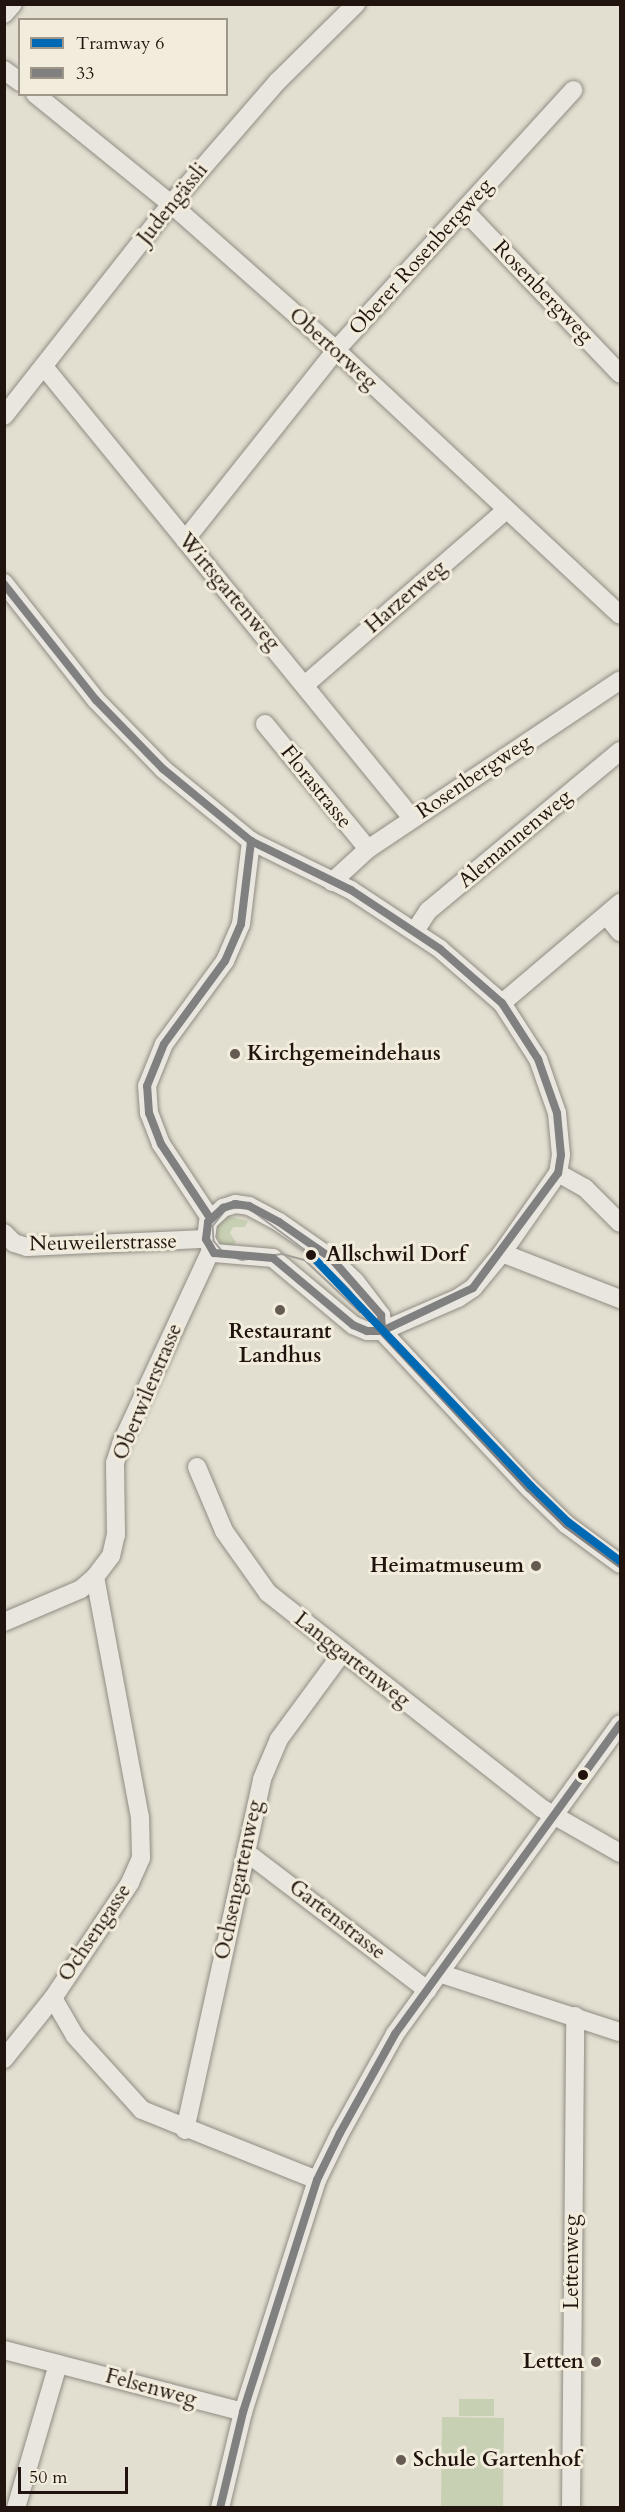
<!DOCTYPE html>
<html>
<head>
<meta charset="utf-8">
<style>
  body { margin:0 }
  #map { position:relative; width:625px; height:2512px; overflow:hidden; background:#e2ded0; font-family:Cardo,serif }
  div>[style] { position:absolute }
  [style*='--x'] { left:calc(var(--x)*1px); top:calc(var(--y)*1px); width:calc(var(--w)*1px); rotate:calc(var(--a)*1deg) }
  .green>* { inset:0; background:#c7d0b2 }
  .roads { filter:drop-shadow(0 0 2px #908c82) drop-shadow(0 0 2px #908c82) }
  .minor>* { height:18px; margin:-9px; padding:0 9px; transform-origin:9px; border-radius:9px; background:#e9e6df }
  .tram>* { height:1.5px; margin:-0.75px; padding:0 0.75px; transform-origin:0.75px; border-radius:0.75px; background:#a29f9a }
  .bus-1>* { height:8px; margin:-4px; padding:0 4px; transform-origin:4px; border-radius:4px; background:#808080 }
  .tram-1>* { height:8px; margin:-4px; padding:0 4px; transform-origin:4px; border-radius:4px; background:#0069b4 }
  .dots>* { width:16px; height:16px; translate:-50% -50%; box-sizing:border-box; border:3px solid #f1ecdb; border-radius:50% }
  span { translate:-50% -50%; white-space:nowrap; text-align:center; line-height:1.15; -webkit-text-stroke:6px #f1ecdb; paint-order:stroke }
  .street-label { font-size:21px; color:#21140e }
  .poi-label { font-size:21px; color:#21140e; font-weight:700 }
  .left { translate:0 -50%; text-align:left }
  .right { translate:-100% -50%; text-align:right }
  .stop-label { font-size:21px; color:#21140e; font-weight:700 }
  .frame { position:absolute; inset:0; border:6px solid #21140e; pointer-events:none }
  .legend { position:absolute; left:18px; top:18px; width:210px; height:78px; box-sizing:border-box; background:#f1ecdb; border:2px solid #9e9689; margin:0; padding:8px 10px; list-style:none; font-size:18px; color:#21140e }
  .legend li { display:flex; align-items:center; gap:12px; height:30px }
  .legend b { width:30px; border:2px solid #9e9689 }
  .scale { position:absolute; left:18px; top:2467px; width:110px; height:27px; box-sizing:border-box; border:3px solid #21140e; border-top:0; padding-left:8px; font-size:18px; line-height:21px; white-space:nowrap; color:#21140e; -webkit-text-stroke:4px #f1ecdb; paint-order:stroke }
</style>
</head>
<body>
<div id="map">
  <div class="green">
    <i style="clip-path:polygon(228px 1216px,248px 1221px,245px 1227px,233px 1227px,230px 1233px,236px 1242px,231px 1249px,222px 1245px,216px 1234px,219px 1223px)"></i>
    <i style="clip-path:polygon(459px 2399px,494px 2399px,494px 2416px,459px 2416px)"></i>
    <i style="clip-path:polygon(442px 2417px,504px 2418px,503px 2507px,441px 2506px)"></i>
  </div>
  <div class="roads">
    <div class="minor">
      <i style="--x:4;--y:14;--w:13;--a:-48"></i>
      <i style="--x:4;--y:70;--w:20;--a:37"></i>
      <i style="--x:35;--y:94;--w:175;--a:39"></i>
      <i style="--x:171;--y:204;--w:220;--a:41.5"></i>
      <i style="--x:336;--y:350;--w:388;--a:43"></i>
      <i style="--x:464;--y:210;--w:226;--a:46.4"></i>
      <i style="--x:45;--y:368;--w:581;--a:50.8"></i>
      <i style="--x:4;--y:416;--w:270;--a:-51.8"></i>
      <i style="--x:171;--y:204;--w:163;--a:-49"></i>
      <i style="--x:278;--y:81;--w:110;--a:-44.6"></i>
      <i style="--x:185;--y:540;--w:243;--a:-51.5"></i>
      <i style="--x:336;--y:350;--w:352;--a:-47.6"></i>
      <i style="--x:4;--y:583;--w:149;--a:51.8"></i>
      <i style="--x:96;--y:700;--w:96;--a:45.8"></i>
      <i style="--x:163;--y:769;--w:114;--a:39.3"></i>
      <i style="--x:251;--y:841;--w:111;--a:26.1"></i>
      <i style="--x:351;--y:890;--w:107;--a:33.5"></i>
      <i style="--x:440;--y:949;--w:82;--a:41.1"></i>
      <i style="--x:502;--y:1003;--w:67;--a:57.3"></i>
      <i style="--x:538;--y:1059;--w:57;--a:70.6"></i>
      <i style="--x:557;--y:1113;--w:42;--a:84.6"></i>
      <i style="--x:561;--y:1155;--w:18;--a:99"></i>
      <i style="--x:558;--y:1173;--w:98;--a:125"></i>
      <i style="--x:502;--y:1253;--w:45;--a:129.6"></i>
      <i style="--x:473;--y:1288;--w:18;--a:146"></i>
      <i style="--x:458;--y:1298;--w:83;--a:156.5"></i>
      <i style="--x:382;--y:1331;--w:15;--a:180"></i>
      <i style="--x:367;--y:1331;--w:15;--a:-157"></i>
      <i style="--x:353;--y:1325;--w:104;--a:-140.1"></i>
      <i style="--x:273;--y:1258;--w:59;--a:-175.2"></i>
      <i style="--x:214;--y:1253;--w:16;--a:-120"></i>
      <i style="--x:206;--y:1239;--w:17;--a:-83"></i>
      <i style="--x:208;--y:1222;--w:21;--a:-43"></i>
      <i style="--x:223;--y:1208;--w:13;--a:-18"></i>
      <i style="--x:235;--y:1204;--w:14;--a:8"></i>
      <i style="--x:249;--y:1206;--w:34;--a:28"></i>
      <i style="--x:279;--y:1222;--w:63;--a:34.7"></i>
      <i style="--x:331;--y:1258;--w:33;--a:44"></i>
      <i style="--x:355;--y:1281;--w:43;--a:52.6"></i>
      <i style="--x:381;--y:1315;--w:16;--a:86"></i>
      <i style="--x:306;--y:684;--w:265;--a:-41"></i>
      <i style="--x:265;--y:724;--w:162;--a:50.5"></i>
      <i style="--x:332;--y:882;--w:49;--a:-42.5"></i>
      <i style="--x:368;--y:849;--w:303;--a:-33.8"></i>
      <i style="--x:607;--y:916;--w:21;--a:51"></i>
      <i style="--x:415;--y:931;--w:24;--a:-57"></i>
      <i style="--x:428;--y:911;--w:250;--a:-39.8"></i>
      <i style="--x:502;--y:1003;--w:155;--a:-40.3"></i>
      <i style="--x:558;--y:1173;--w:31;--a:29"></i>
      <i style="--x:585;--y:1188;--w:49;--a:45"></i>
      <i style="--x:210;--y:1218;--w:89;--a:-123.5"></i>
      <i style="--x:161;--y:1144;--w:33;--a:-111"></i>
      <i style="--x:149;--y:1113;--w:27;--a:-94"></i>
      <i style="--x:147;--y:1086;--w:45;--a:-68"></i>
      <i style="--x:164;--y:1044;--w:103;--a:-53.7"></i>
      <i style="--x:225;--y:961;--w:40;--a:-66.6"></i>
      <i style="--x:241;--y:924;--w:84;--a:-83.1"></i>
      <i style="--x:4;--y:1233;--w:14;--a:45"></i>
      <i style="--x:14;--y:1243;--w:14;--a:17"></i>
      <i style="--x:27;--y:1247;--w:179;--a:-2.6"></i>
      <i style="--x:502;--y:1253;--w:127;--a:21.3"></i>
      <i style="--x:382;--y:1331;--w:215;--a:46.9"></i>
      <i style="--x:529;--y:1488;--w:52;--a:44.2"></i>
      <i style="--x:566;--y:1524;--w:67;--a:36.5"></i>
      <i style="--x:197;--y:1467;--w:69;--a:67.1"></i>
      <i style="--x:224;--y:1531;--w:76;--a:54.6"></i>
      <i style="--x:268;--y:1593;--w:347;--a:38.2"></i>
      <i style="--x:541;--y:1808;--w:91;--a:29.7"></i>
      <i style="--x:95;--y:1577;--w:244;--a:79.4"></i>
      <i style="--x:140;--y:1817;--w:41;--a:88.6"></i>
      <i style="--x:141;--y:1858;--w:27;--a:114"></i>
      <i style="--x:130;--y:1883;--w:138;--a:123.8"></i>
      <i style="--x:53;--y:1998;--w:44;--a:59.9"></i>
      <i style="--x:75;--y:2036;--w:100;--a:47.8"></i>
      <i style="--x:142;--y:2110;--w:188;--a:21.8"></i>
      <i style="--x:4;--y:1622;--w:84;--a:-23.2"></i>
      <i style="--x:81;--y:1589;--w:18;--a:-41"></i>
      <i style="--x:95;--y:1577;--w:26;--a:-53"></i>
      <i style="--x:111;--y:1556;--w:22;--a:-77"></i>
      <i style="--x:116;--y:1535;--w:72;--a:-90.8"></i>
      <i style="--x:115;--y:1463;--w:20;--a:-72"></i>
      <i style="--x:121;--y:1444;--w:214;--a:-65.1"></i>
      <i style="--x:246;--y:1852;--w:228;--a:37.3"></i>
      <i style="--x:439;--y:1973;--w:190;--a:18.1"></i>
      <i style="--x:4;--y:2059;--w:78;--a:-51.2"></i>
      <i style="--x:185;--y:2130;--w:359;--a:-77.6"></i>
      <i style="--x:262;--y:1779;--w:43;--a:-67"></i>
      <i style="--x:279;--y:1739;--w:108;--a:-53.7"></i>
      <i style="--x:4;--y:2350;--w:247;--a:14.5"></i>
      <i style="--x:16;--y:2508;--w:150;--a:-73.7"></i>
      <i style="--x:220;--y:2508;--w:99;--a:-76.5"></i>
      <i style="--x:243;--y:2412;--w:244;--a:-72.3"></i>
      <i style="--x:317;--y:2180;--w:52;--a:-63.9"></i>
      <i style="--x:340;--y:2133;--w:113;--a:-60.9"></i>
      <i style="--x:395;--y:2034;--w:383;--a:-54"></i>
      <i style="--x:571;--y:2508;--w:492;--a:-89.5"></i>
    </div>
  </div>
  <div class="tram">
    <i style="--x:311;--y:1255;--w:79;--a:-143.3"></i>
    <i style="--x:248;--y:1208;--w:21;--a:177"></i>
    <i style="--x:227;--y:1209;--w:22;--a:129"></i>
    <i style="--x:213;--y:1226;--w:15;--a:86"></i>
    <i style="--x:214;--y:1241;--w:17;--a:50"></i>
    <i style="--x:225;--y:1254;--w:18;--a:19"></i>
    <i style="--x:242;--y:1260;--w:40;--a:-8.5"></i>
    <i style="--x:282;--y:1254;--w:24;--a:15"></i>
    <i style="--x:305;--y:1260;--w:76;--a:43.4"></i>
  </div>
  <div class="bus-1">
    <i style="--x:4;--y:584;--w:148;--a:51.6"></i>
    <i style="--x:96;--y:700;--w:96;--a:45.8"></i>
    <i style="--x:163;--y:769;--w:114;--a:39.3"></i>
    <i style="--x:251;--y:841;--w:111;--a:26.1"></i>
    <i style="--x:351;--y:890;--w:107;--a:33.5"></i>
    <i style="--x:440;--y:949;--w:82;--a:41.1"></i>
    <i style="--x:502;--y:1003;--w:67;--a:57.3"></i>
    <i style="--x:538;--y:1059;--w:57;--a:70.6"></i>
    <i style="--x:557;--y:1113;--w:42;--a:84.6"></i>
    <i style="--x:561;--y:1155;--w:18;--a:99"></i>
    <i style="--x:558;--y:1173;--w:143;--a:126.5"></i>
    <i style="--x:473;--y:1288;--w:101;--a:154.7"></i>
    <i style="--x:235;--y:1204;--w:14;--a:8"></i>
    <i style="--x:249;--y:1206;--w:34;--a:28"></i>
    <i style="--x:279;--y:1222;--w:63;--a:34.7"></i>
    <i style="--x:331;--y:1258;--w:76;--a:48.7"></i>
    <i style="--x:381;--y:1315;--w:16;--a:86"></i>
    <i style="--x:382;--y:1331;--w:15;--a:180"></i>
    <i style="--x:367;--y:1331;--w:15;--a:-157"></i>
    <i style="--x:353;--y:1325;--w:104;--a:-140.1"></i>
    <i style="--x:273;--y:1258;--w:59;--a:-175.2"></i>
    <i style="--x:214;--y:1253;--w:16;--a:-120"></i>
    <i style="--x:206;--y:1239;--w:17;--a:-83"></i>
    <i style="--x:208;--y:1222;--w:21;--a:-43"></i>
    <i style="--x:223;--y:1208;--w:13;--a:-18"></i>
    <i style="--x:210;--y:1218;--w:89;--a:-123.5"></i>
    <i style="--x:161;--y:1144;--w:33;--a:-111"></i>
    <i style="--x:149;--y:1113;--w:27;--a:-94"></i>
    <i style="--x:147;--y:1086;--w:45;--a:-68"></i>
    <i style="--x:164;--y:1044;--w:103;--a:-53.7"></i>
    <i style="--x:225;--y:961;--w:40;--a:-66.6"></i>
    <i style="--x:241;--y:924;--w:84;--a:-83.1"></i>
    <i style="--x:382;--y:1331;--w:215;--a:46.9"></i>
    <i style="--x:529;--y:1488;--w:52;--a:44.2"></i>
    <i style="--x:566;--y:1524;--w:67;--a:36.5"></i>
    <i style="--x:220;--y:2508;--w:99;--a:-76.5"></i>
    <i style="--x:243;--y:2412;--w:244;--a:-72.3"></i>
    <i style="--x:317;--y:2180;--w:52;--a:-63.9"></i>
    <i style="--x:340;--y:2133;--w:113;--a:-60.9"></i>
    <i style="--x:395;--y:2034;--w:383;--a:-54"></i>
  </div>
  <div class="tram-1">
    <i style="--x:311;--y:1255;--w:319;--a:46.4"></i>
    <i style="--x:531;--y:1486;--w:52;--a:44.2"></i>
    <i style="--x:568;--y:1522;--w:65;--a:36.9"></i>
  </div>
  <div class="dots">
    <i style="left:235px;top:1054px;background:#655b52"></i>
    <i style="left:311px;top:1255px;background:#21140e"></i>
    <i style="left:280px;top:1310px;background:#655b52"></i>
    <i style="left:536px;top:1566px;background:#655b52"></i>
    <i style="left:583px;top:1775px;background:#21140e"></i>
    <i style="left:596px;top:2362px;background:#655b52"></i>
    <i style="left:401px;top:2460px;background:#655b52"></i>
  </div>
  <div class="street-label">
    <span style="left:173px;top:204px;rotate:-51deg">Judengässli</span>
    <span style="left:421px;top:257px;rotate:-48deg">Oberer Rosenbergweg</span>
    <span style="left:543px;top:292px;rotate:46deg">Rosenbergweg</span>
    <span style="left:333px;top:349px;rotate:42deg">Obertorweg</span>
    <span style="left:229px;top:592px;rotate:50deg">Wirtsgartenweg</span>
    <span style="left:406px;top:597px;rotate:-41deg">Harzerweg</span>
    <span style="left:474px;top:777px;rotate:-34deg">Rosenbergweg</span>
    <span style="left:316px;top:787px;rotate:51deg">Florastrasse</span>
    <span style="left:515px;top:839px;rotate:-40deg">Alemannenweg</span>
    <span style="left:103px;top:1243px;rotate:-1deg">Neuweilerstrasse</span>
    <span style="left:148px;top:1392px;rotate:-67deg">Oberwilerstrasse</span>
    <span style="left:352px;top:1660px;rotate:38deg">Langgartenweg</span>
    <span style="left:239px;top:1880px;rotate:-78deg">Ochsengartenweg</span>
    <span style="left:337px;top:1920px;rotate:38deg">Gartenstrasse</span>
    <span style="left:95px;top:1933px;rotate:-56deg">Ochsengasse</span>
    <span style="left:572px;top:2262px;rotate:-90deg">Lettenweg</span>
    <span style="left:151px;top:2388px;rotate:15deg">Felsenweg</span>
  </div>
  <div class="poi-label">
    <span class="left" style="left:247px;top:1054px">Kirchgemeindehaus</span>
    <span style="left:280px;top:1344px">Restaurant<br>Landhus</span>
    <span class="right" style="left:524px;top:1566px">Heimatmuseum</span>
    <span class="right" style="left:584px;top:2362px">Letten</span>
    <span class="left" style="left:413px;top:2460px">Schule Gartenhof</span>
  </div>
  <div class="stop-label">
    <span class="left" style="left:326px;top:1255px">Allschwil Dorf</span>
  </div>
  <div class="frame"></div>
  <ul class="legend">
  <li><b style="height:8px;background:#0069b4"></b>Tramway 6</li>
  <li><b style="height:8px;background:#808080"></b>33</li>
  </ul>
  <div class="scale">50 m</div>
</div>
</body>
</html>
